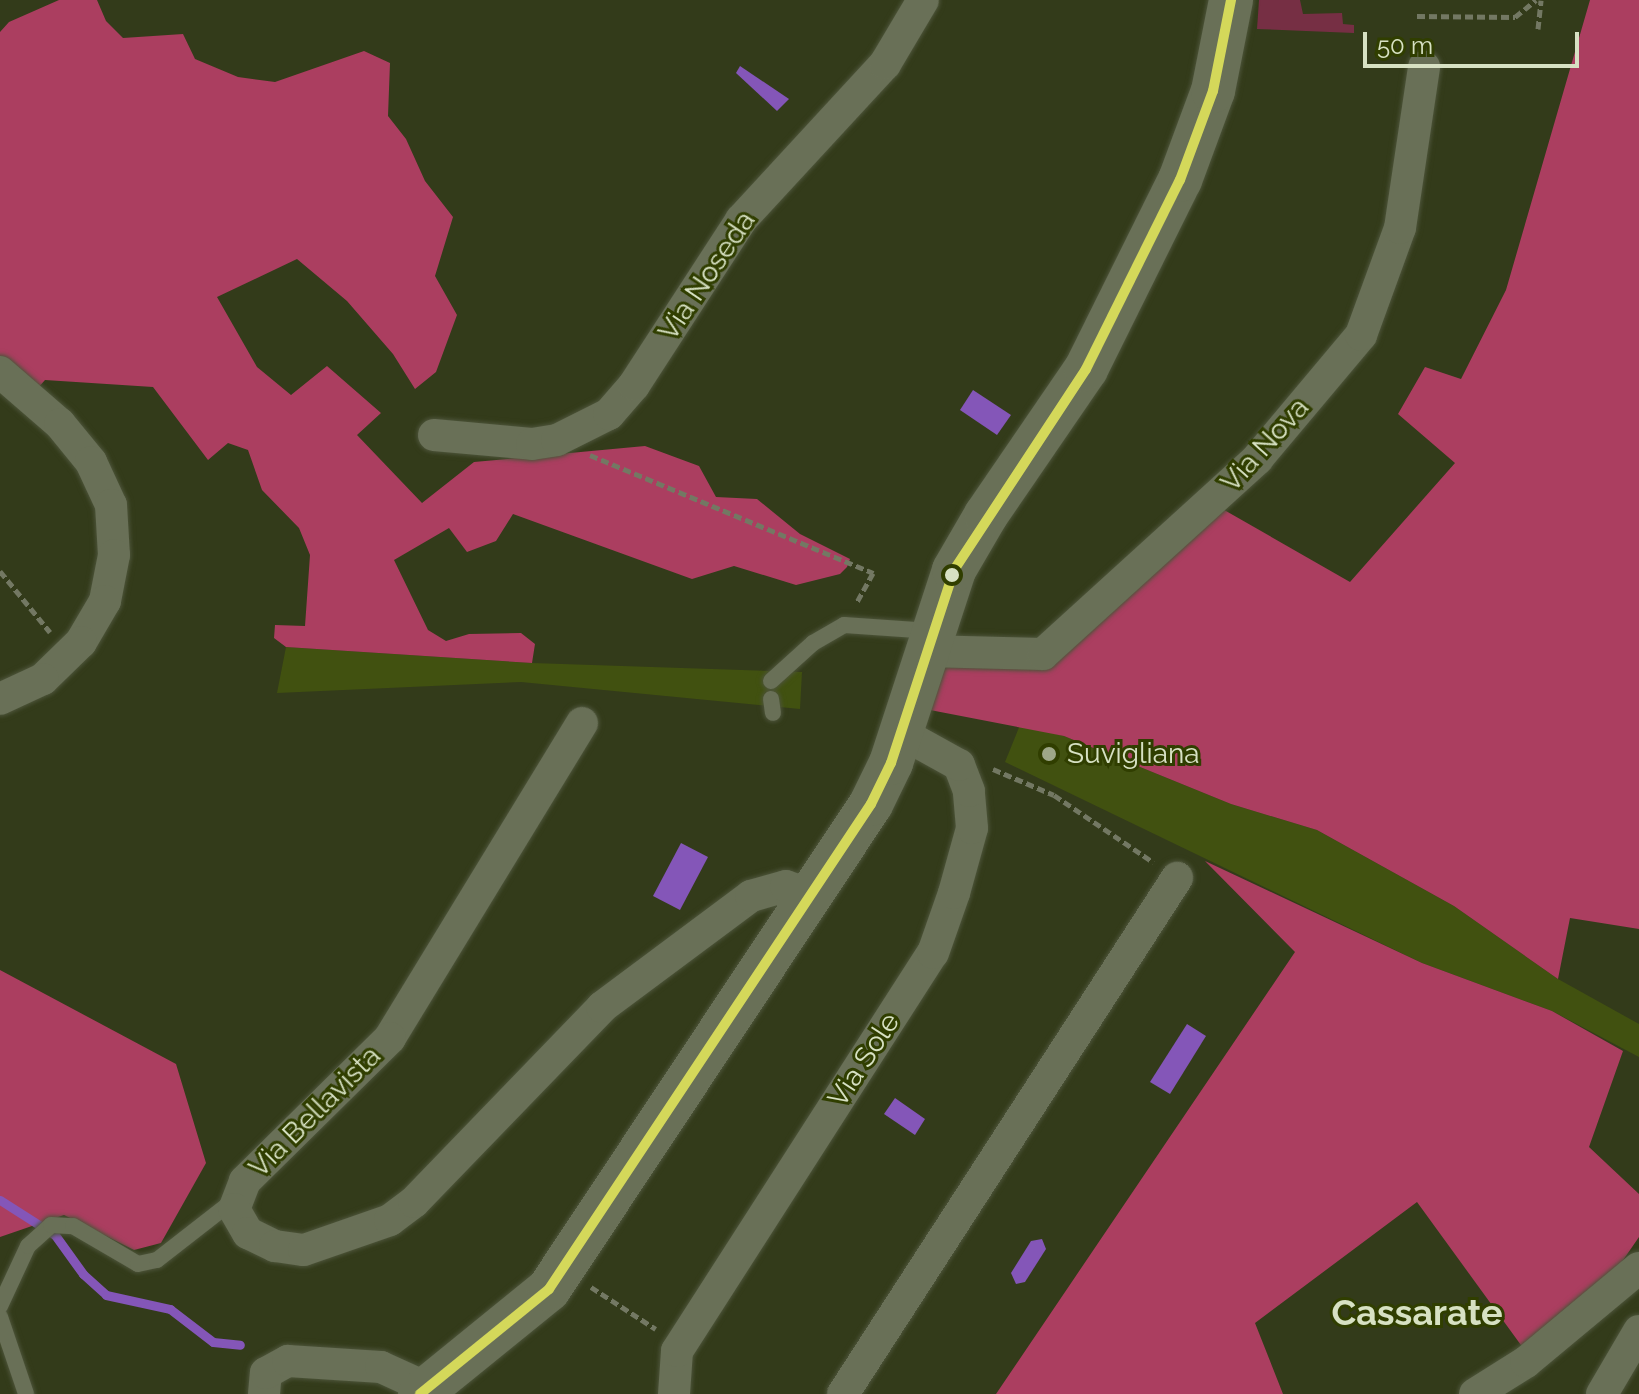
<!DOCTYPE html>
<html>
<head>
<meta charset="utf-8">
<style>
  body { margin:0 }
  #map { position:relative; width:1639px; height:1394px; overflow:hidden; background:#333b1a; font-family:Raleway,sans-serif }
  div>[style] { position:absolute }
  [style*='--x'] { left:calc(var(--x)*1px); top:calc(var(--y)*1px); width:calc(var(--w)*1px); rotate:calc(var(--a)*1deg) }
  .built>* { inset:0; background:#415110 }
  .green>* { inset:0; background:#762f44 }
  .forest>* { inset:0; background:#ab3e60 }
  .water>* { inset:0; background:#8456b8 }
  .stream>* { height:9px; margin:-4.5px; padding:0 4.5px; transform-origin:4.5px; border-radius:4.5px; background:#8456b8 }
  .path>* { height:5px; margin-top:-2.5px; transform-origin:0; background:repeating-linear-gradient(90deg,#737863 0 8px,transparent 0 12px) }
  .roads { filter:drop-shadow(0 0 2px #4d543a) drop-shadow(0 0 2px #4d543a) }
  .service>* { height:16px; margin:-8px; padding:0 8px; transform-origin:8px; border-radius:8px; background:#697057 }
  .minor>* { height:32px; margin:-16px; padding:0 16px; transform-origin:16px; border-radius:16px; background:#697057 }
  .secondary>* { height:44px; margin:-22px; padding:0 22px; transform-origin:22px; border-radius:22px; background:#697057 }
  .bus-1>* { height:10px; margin:-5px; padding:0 5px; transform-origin:5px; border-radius:5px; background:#d4d85a }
  .dots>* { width:22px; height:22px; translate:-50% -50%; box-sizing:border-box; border:4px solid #303e00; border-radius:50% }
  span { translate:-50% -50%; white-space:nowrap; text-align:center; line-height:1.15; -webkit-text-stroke:6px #303e00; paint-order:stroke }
  .street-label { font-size:28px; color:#d7e1c3 }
  .poi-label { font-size:28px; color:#d7e1c3 }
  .left { translate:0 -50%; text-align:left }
  .district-label { font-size:36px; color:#d7e1c3; font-weight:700 }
  .scale { position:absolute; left:1363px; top:32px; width:216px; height:36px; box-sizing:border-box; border:4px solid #d7e1c3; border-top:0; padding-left:10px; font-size:24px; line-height:28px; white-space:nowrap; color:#d7e1c3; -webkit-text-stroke:6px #303e00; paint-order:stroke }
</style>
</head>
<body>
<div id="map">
  <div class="built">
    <i style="clip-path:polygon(286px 647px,532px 663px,802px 672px,800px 709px,521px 682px,277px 693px)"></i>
    <i style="clip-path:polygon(1020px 725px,1064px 736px,1231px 804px,1317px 830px,1454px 906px,1558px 979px,1639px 1024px,1639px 1057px,1552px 1011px,1422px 963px,1005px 762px)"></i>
  </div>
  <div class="green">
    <i style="clip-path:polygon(1259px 0,1300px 0,1303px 14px,1342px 13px,1343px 24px,1354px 25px,1354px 33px,1257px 29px)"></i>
  </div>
  <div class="forest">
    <i style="clip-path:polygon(59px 0,97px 0,106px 21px,123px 38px,183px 34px,195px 59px,238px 77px,275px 82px,364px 51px,390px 63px,388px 116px,406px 139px,425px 181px,453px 217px,435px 276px,457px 315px,436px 372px,415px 389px,393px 354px,347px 301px,297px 259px,217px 297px,257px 367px,291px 395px,327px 366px,381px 413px,357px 435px,422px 503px,474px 462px,645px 446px,699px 466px,716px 497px,757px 499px,800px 534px,850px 559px,847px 567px,840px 574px,796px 585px,734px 566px,692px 579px,513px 514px,496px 541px,467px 552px,449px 528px,394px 560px,428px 630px,446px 641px,469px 634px,521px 633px,535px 644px,532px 663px,286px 647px,274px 638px,275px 625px,305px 626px,310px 555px,299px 528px,262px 490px,248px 450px,228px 443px,208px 460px,153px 387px,45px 380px,37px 389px,0 357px,0 32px,9px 22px)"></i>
    <i style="clip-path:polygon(1590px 0,1639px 0,1639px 929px,1570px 918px,1558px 979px,1454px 906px,1317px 830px,1231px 804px,1064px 736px,930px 710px,947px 661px,1043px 654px,1212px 503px,1350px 582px,1455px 463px,1398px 414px,1425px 367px,1461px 379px,1506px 290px)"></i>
    <i style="clip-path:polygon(1205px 861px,1422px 963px,1552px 1011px,1623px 1051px,1589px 1147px,1639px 1194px,1639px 1237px,1599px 1295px,1526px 1352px,1417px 1202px,1255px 1323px,1283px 1394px,996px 1394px,1295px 952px)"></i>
    <i style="clip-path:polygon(0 970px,176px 1064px,206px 1163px,161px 1243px,134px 1250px,64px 1215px,0 1237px)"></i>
  </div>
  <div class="water">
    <i style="clip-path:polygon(740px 66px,789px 99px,777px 111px,736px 73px)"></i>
    <i style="clip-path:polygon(973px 390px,1011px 415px,997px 435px,960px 410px)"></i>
    <i style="clip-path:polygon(681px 843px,708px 857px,680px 910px,653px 896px)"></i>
    <i style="clip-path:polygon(1187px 1024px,1206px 1036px,1170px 1094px,1150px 1082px)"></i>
    <i style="clip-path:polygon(895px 1098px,925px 1119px,915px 1135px,884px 1114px)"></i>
    <i style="clip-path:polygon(1042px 1239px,1046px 1249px,1025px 1282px,1016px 1284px,1011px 1273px,1031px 1241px)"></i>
  </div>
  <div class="stream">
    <i style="--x:0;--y:1200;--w:65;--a:32.5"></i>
    <i style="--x:55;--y:1235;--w:48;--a:54.3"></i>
    <i style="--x:83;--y:1274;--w:31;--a:42"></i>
    <i style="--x:106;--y:1295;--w:66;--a:12.3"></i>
    <i style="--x:170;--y:1309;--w:54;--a:37.5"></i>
    <i style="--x:213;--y:1342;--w:27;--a:6"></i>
  </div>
  <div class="path">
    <i style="--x:1417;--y:16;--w:98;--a:0.6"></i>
    <i style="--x:1515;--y:17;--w:27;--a:-39"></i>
    <i style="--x:1538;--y:29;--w:29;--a:-84"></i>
    <i style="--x:590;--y:455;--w:307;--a:22.6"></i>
    <i style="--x:873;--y:573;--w:35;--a:119"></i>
    <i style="--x:0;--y:571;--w:79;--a:50.7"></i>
    <i style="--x:993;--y:769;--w:66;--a:23.1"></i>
    <i style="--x:1054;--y:795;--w:120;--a:34.1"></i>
    <i style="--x:591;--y:1287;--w:77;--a:32.9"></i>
  </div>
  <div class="roads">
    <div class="service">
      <i style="--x:771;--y:681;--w:57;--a:-42.1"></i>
      <i style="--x:813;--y:643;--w:36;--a:-30"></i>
      <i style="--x:844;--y:625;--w:87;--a:3.9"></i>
      <i style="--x:771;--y:699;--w:14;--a:82"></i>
      <i style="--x:0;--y:1306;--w:66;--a:-65"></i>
      <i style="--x:28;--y:1246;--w:31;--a:-42"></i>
      <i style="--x:51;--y:1225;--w:22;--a:3"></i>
      <i style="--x:73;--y:1226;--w:75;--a:30.3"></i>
      <i style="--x:138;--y:1264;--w:19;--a:-12"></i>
      <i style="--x:157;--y:1260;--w:98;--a:-37.9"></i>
      <i style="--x:0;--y:1317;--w:81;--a:71.3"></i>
    </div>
    <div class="minor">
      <i style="--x:0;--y:372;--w:79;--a:40.9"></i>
      <i style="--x:60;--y:424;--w:49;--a:50.8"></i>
      <i style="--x:91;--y:462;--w:47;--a:65.1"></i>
      <i style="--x:111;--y:505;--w:50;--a:86.6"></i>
      <i style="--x:114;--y:555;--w:47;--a:101.1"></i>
      <i style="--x:105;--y:601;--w:48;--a:120.3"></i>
      <i style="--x:81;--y:642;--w:53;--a:135.8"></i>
      <i style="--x:43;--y:679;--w:47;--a:155.1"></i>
      <i style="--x:434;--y:435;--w:98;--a:5.2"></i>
      <i style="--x:532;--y:444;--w:25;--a:-9"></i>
      <i style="--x:557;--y:440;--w:58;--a:-26.6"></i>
      <i style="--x:609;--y:414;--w:38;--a:-49"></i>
      <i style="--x:634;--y:385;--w:197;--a:-57"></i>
      <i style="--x:741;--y:220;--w:212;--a:-47.3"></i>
      <i style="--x:885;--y:64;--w:74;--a:-59.3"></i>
      <i style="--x:925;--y:651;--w:118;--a:1.5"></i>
      <i style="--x:1043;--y:654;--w:290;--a:-42.3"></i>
      <i style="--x:1257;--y:459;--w:162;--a:-50"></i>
      <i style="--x:1361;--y:335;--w:114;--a:-70"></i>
      <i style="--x:1400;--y:228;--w:163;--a:-81.5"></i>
      <i style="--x:582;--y:723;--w:369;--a:121.4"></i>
      <i style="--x:390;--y:1038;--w:204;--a:135.4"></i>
      <i style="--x:245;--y:1181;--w:30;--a:111"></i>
      <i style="--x:234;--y:1209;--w:28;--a:60"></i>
      <i style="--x:248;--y:1233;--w:30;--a:26"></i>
      <i style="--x:275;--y:1246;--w:29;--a:8"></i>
      <i style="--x:304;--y:1250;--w:91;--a:-19.2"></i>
      <i style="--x:390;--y:1220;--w:30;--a:-37"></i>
      <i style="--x:414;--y:1202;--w:271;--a:-46"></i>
      <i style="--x:602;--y:1007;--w:186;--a:-36.7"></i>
      <i style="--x:751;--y:896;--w:36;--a:-16"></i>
      <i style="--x:786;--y:886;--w:27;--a:20"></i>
      <i style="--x:264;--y:1394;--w:21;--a:-85"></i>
      <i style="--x:266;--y:1373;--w:25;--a:-29"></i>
      <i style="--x:288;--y:1361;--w:93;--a:3.7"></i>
      <i style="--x:381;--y:1367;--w:51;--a:24.5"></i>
      <i style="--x:674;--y:1394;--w:43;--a:-86"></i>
      <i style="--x:677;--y:1351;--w:473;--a:-57.3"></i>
      <i style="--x:933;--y:953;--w:64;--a:-70.7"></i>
      <i style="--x:954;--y:893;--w:67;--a:-74.5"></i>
      <i style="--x:972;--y:828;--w:37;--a:-95"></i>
      <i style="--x:969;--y:791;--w:28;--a:-111"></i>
      <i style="--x:959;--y:765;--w:66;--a:-151.1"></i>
      <i style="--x:843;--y:1394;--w:615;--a:-57.09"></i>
      <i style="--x:1475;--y:1394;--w:60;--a:-32.1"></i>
      <i style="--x:1526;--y:1362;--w:147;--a:-39.8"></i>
      <i style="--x:1602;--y:1394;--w:73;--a:-59.6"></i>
    </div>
    <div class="secondary">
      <i style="--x:420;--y:1394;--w:166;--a:-39.1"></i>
      <i style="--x:549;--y:1289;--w:582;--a:-56.42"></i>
      <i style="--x:871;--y:804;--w:46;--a:-64"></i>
      <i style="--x:891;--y:763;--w:203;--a:-71.9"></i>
      <i style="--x:954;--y:570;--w:64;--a:-59.8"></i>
      <i style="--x:986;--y:515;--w:177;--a:-55.6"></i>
      <i style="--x:1086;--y:369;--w:211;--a:-63.6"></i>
      <i style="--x:1180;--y:180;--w:95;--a:-69.7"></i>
      <i style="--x:1213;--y:91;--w:93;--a:-78.8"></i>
    </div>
  </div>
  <div class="bus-1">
    <i style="--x:420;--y:1394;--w:166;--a:-39.1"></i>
    <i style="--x:549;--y:1289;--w:582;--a:-56.42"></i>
    <i style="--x:871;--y:804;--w:46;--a:-64"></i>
    <i style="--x:891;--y:763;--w:203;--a:-71.9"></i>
    <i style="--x:954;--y:570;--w:240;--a:-56.7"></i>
    <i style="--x:1086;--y:369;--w:211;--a:-63.6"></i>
    <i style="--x:1180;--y:180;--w:95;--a:-69.7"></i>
    <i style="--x:1213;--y:91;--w:93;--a:-78.8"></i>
  </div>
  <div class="dots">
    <i style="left:952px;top:575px;background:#d7e1c3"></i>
    <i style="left:1049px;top:754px;background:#9ea788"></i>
  </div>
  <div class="street-label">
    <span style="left:707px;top:276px;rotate:-56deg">Via Noseda</span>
    <span style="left:1265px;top:445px;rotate:-48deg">Via Nova</span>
    <span style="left:864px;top:1060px;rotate:-57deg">Via Sole</span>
    <span style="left:315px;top:1112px;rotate:-45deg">Via Bellavista</span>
  </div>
  <div class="poi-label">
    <span class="left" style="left:1067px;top:754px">Suvigliana</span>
  </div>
  <div class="district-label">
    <span style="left:1417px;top:1313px">Cassarate</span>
  </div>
  <div class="scale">50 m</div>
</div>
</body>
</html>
